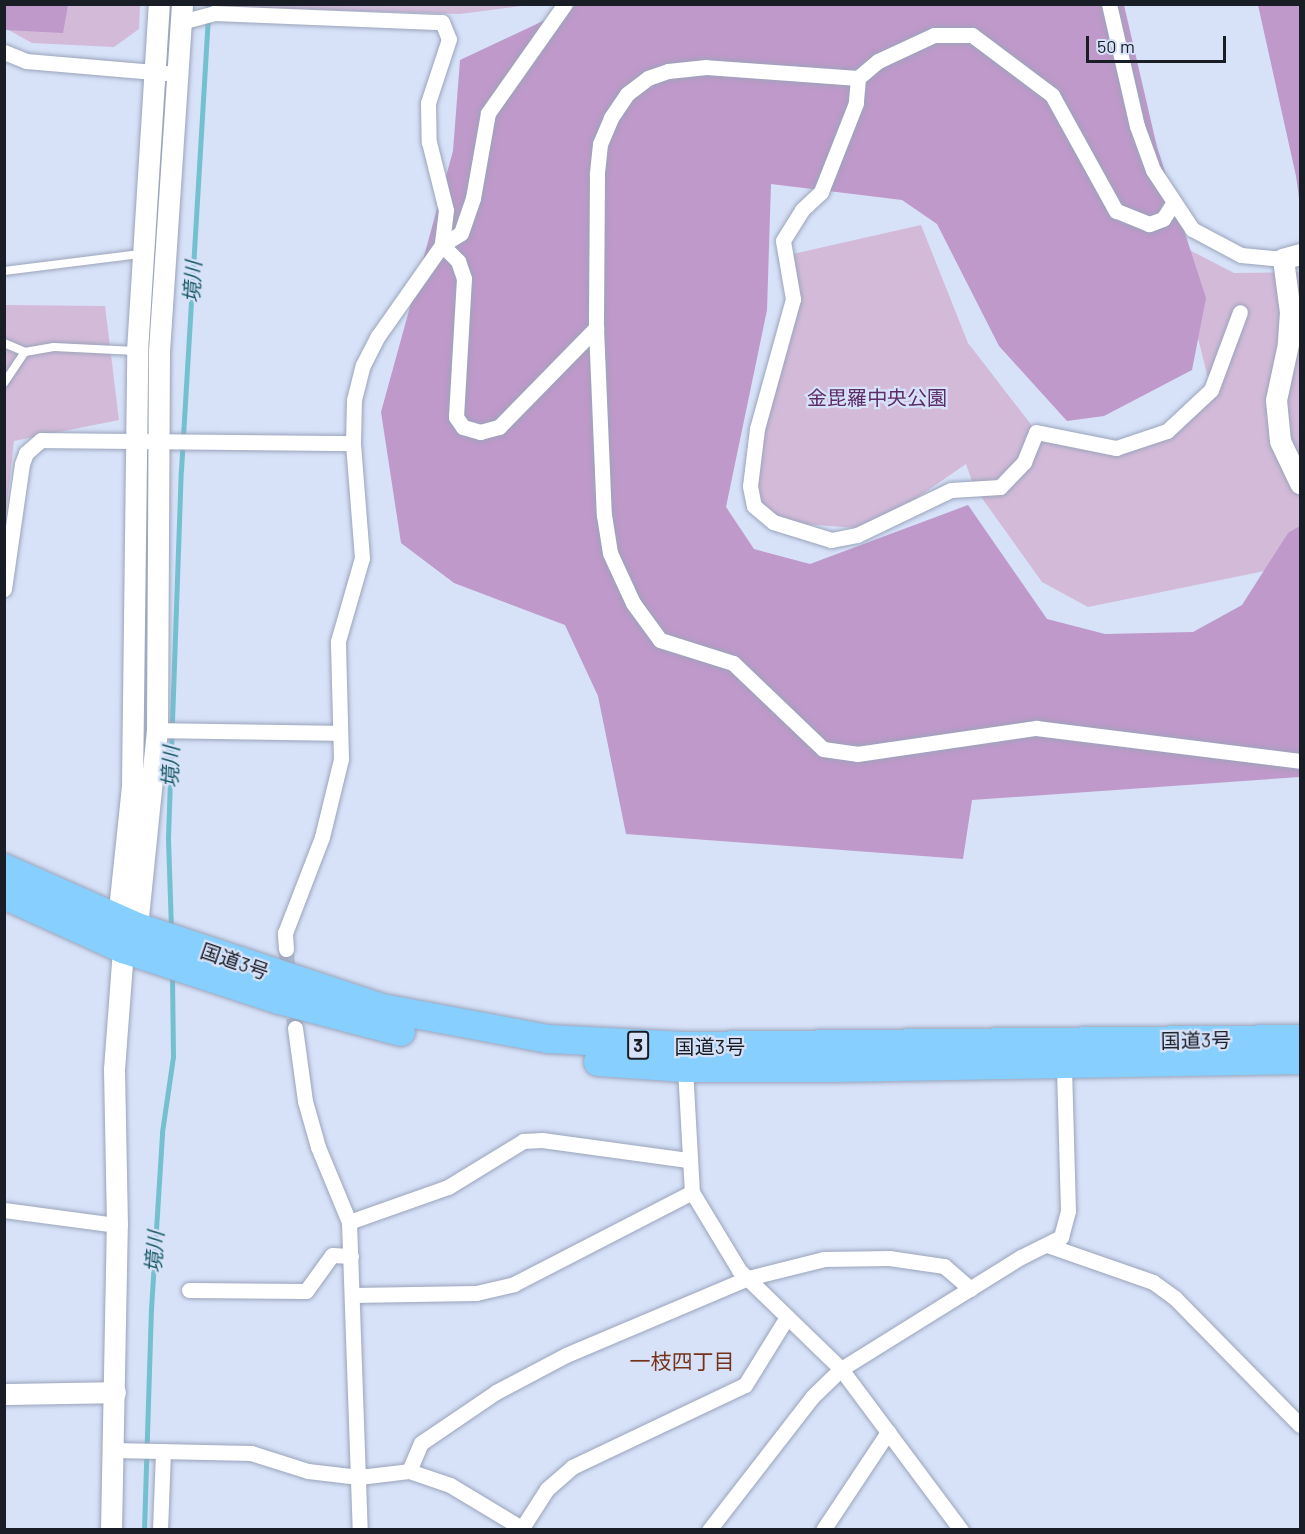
<!DOCTYPE html>
<html>
<head>
<meta charset="utf-8">
<style>
  body { margin:0 }
  #map { position:relative; width:1305px; height:1534px; overflow:hidden; background:#d7e2f9; font-family:Barlow,"Noto Sans JP",sans-serif }
  div>[style] { position:absolute }
  [style*='--x'] { left:calc(var(--x)*1px); top:calc(var(--y)*1px); width:calc(var(--w)*1px); rotate:calc(var(--a)*1deg) }
  .green>* { inset:0; background:#d3bad9 }
  .forest>* { inset:0; background:#be99c9 }
  .stream>* { height:5px; margin:-2.5px; padding:0 2.5px; transform-origin:2.5px; border-radius:2.5px; background:#73c0cf }
  .street-tunnel>* { height:15px; margin-top:-7.5px; transform-origin:0; background:repeating-linear-gradient(90deg,#b1bbcf 0 15px,transparent 0 23px) }
  .roads { filter:drop-shadow(0 0 2px #9aa4ba) drop-shadow(0 0 2px #9aa4ba) }
  .lane>* { height:8px; margin:-4px; padding:0 4px; transform-origin:4px; border-radius:4px; background:#fff }
  .street>* { height:15px; margin:-7.5px; padding:0 7.5px; transform-origin:7.5px; border-radius:7.5px; background:#fff }
  .secondary>* { height:21px; margin:-10.5px; padding:0 10.5px; transform-origin:10.5px; border-radius:10.5px; background:#fff }
  .highway>* { height:28px; margin:-14px; padding:0 14px; transform-origin:14px; border-radius:14px; background:#86cfff }
  span { translate:-50% -50%; white-space:nowrap; text-align:center; line-height:1.15; -webkit-text-stroke:4.5px #d7e2f9; paint-order:stroke }
  .shield-label span { padding:2px 4px; background:#d7e2f9; border:2px solid; border-radius:4px; -webkit-text-stroke-width:0 }
  .shield-label { font-size:18px; color:#191d25; font-weight:700 }
  .park-label { font-size:20px; color:#5c2d68 }
  .street-label { font-size:20px; color:#191d25 }
  .water-label { font-size:21px; color:#175863; font-style:italic }
  .neighbourhood-label { font-size:21px; color:#74321a }
  .frame { position:absolute; inset:0; border:6px solid #191d25; pointer-events:none }
  .scale { position:absolute; left:1086px; top:36px; width:140px; height:27px; box-sizing:border-box; border:3px solid #191d25; border-top:0; padding-left:8px; font-size:18px; line-height:21px; white-space:nowrap; color:#191d25; -webkit-text-stroke:4px #d7e2f9; paint-order:stroke }
</style>
</head>
<body>
<div id="map">
  <div class="green">
    <i style="clip-path:polygon(5px 5px,140px 5px,139px 29px,114px 47px,32px 43px,5px 28px)"></i>
    <i style="clip-path:polygon(160px 5px,529px 5px,460px 14px)"></i>
    <i style="clip-path:polygon(921px 225px,968px 343px,1036px 431px,1116px 448px,1167px 431px,1211px 390px,1174px 242px,1234px 273px,1300px 272px,1300px 560px,1274px 569px,1088px 607px,1042px 582px,974px 487px,966px 464px,872px 529px,773px 522px,750px 486px,793px 300px,784px 256px)"></i>
    <i style="clip-path:polygon(5px 305px,105px 306px,119px 420px,14px 441px,5px 522px)"></i>
  </div>
  <div class="forest">
    <i style="clip-path:polygon(4px 5px,68px 5px,63px 33px,5px 30px)"></i>
    <i style="clip-path:polygon(577px 5px,1124px 5px,1157px 147px,1206px 298px,1192px 370px,1104px 416px,1067px 421px,999px 346px,937px 224px,902px 200px,771px 184px,767px 310px,726px 507px,754px 549px,810px 564px,968px 505px,1047px 619px,1105px 634px,1193px 632px,1242px 605px,1288px 533px,1300px 526px,1300px 777px,972px 800px,963px 859px,626px 834px,598px 696px,565px 625px,454px 583px,401px 543px,381px 412px,453px 151px,460px 60px)"></i>
    <i style="clip-path:polygon(1258px 5px,1300px 5px,1300px 205px,1296px 176px)"></i>
  </div>
  <div class="stream">
    <i style="--x:171;--y:929;--w:92;--a:-91.9"></i>
    <i style="--x:168;--y:837;--w:367;--a:-88"></i>
    <i style="--x:181;--y:470;--w:467;--a:-86.6"></i>
    <i style="--x:144;--y:1530;--w:221;--a:-88.2"></i>
    <i style="--x:151;--y:1309;--w:177;--a:-86.4"></i>
    <i style="--x:162;--y:1132;--w:76;--a:-81.7"></i>
    <i style="--x:173;--y:1057;--w:83;--a:-90.7"></i>
  </div>
  <div class="street-tunnel">
    <i style="--x:286;--y:949;--w:80;--a:83.5"></i>
  </div>
  <div class="roads">
    <div class="lane">
      <i style="--x:4;--y:271;--w:137;--a:-7.1"></i>
      <i style="--x:4;--y:343;--w:23;--a:23"></i>
      <i style="--x:4;--y:383;--w:37;--a:-56"></i>
      <i style="--x:25;--y:352;--w:29;--a:-10"></i>
      <i style="--x:54;--y:347;--w:82;--a:2.8"></i>
    </div>
    <div class="street">
      <i style="--x:1109;--y:4;--w:125;--a:77.1"></i>
      <i style="--x:1137;--y:126;--w:47;--a:70"></i>
      <i style="--x:1153;--y:170;--w:71;--a:56.5"></i>
      <i style="--x:1192;--y:229;--w:55;--a:28"></i>
      <i style="--x:1241;--y:255;--w:42;--a:5.4"></i>
      <i style="--x:181;--y:22;--w:34;--a:-15"></i>
      <i style="--x:214;--y:13;--w:228;--a:2.3"></i>
      <i style="--x:442;--y:22;--w:18;--a:68"></i>
      <i style="--x:449;--y:39;--w:67;--a:108.2"></i>
      <i style="--x:428;--y:103;--w:39;--a:89"></i>
      <i style="--x:429;--y:142;--w:70;--a:76"></i>
      <i style="--x:446;--y:210;--w:35;--a:97"></i>
      <i style="--x:4;--y:52;--w:24;--a:22"></i>
      <i style="--x:26;--y:61;--w:140;--a:4.9"></i>
      <i style="--x:858;--y:78;--w:25;--a:95"></i>
      <i style="--x:856;--y:103;--w:96;--a:111.5"></i>
      <i style="--x:821;--y:192;--w:26;--a:137"></i>
      <i style="--x:802;--y:210;--w:36;--a:122"></i>
      <i style="--x:783;--y:241;--w:59;--a:80.2"></i>
      <i style="--x:793;--y:299;--w:135;--a:105.5"></i>
      <i style="--x:757;--y:429;--w:57;--a:97"></i>
      <i style="--x:750;--y:486;--w:20;--a:79"></i>
      <i style="--x:754;--y:506;--w:25;--a:40"></i>
      <i style="--x:773;--y:522;--w:61;--a:17.2"></i>
      <i style="--x:831;--y:540;--w:26;--a:-11"></i>
      <i style="--x:857;--y:535;--w:104;--a:-25.6"></i>
      <i style="--x:951;--y:490;--w:49;--a:-3.5"></i>
      <i style="--x:1000;--y:487;--w:35;--a:-46"></i>
      <i style="--x:1024;--y:462;--w:32;--a:-68"></i>
      <i style="--x:1036;--y:432;--w:82;--a:11.3"></i>
      <i style="--x:1116;--y:448;--w:54;--a:-18.4"></i>
      <i style="--x:1167;--y:431;--w:60;--a:-43"></i>
      <i style="--x:1211;--y:390;--w:83;--a:-69.6"></i>
      <i style="--x:1174;--y:202;--w:20;--a:123"></i>
      <i style="--x:1163;--y:219;--w:15;--a:160"></i>
      <i style="--x:1149;--y:224;--w:35;--a:-158"></i>
      <i style="--x:1116;--y:211;--w:132;--a:-118.9"></i>
      <i style="--x:1052;--y:95;--w:100;--a:-143.1"></i>
      <i style="--x:972;--y:35;--w:38;--a:180"></i>
      <i style="--x:934;--y:35;--w:62;--a:155.1"></i>
      <i style="--x:878;--y:61;--w:26;--a:140"></i>
      <i style="--x:858;--y:78;--w:152;--a:-175.9"></i>
      <i style="--x:706;--y:67;--w:38;--a:174"></i>
      <i style="--x:668;--y:71;--w:21;--a:161"></i>
      <i style="--x:648;--y:78;--w:26;--a:143"></i>
      <i style="--x:627;--y:94;--w:29;--a:124"></i>
      <i style="--x:611;--y:118;--w:28;--a:113"></i>
      <i style="--x:600;--y:144;--w:31;--a:96"></i>
      <i style="--x:597;--y:175;--w:153;--a:90.4"></i>
      <i style="--x:596;--y:328;--w:187;--a:87.6"></i>
      <i style="--x:604;--y:515;--w:38;--a:81"></i>
      <i style="--x:610;--y:553;--w:55;--a:65.3"></i>
      <i style="--x:633;--y:603;--w:46;--a:53.9"></i>
      <i style="--x:660;--y:640;--w:77;--a:17.5"></i>
      <i style="--x:733;--y:663;--w:124;--a:43.7"></i>
      <i style="--x:823;--y:749;--w:34;--a:8"></i>
      <i style="--x:857;--y:754;--w:181;--a:-8.3"></i>
      <i style="--x:1036;--y:728;--w:266;--a:7.1"></i>
      <i style="--x:442;--y:245;--w:23;--a:45"></i>
      <i style="--x:458;--y:261;--w:18;--a:71"></i>
      <i style="--x:464;--y:278;--w:139;--a:93.3"></i>
      <i style="--x:456;--y:417;--w:12;--a:55"></i>
      <i style="--x:463;--y:427;--w:18;--a:16"></i>
      <i style="--x:480;--y:432;--w:20;--a:-15"></i>
      <i style="--x:499;--y:427;--w:139;--a:-45.6"></i>
      <i style="--x:4;--y:589;--w:126;--a:-81.8"></i>
      <i style="--x:22;--y:464;--w:12;--a:-70"></i>
      <i style="--x:26;--y:453;--w:20;--a:-41"></i>
      <i style="--x:41;--y:440;--w:312;--a:0.6"></i>
      <i style="--x:157;--y:730;--w:183;--a:0.9"></i>
      <i style="--x:286;--y:949;--w:16;--a:-94"></i>
      <i style="--x:285;--y:933;--w:103;--a:-68.9"></i>
      <i style="--x:322;--y:837;--w:80;--a:-76.3"></i>
      <i style="--x:341;--y:759;--w:118;--a:-91.5"></i>
      <i style="--x:338;--y:641;--w:86;--a:-73.9"></i>
      <i style="--x:362;--y:558;--w:115;--a:-94.5"></i>
      <i style="--x:353;--y:443;--w:43;--a:-88.7"></i>
      <i style="--x:354;--y:400;--w:36;--a:-76"></i>
      <i style="--x:363;--y:365;--w:33;--a:-63"></i>
      <i style="--x:378;--y:336;--w:111;--a:-54.9"></i>
      <i style="--x:442;--y:245;--w:22;--a:-32"></i>
      <i style="--x:461;--y:233;--w:37;--a:-71"></i>
      <i style="--x:473;--y:198;--w:86;--a:-80"></i>
      <i style="--x:488;--y:113;--w:133;--a:-54.8"></i>
      <i style="--x:295;--y:1028;--w:74;--a:82.2"></i>
      <i style="--x:305;--y:1101;--w:48;--a:74.2"></i>
      <i style="--x:318;--y:1147;--w:81;--a:67.5"></i>
      <i style="--x:349;--y:1222;--w:308;--a:88"></i>
      <i style="--x:685;--y:1068;--w:124;--a:86.8"></i>
      <i style="--x:692;--y:1192;--w:91;--a:58.9"></i>
      <i style="--x:739;--y:1270;--w:142;--a:44.1"></i>
      <i style="--x:841;--y:1369;--w:201;--a:53.3"></i>
      <i style="--x:4;--y:1210;--w:114;--a:7.6"></i>
      <i style="--x:349;--y:1222;--w:105;--a:-19.5"></i>
      <i style="--x:448;--y:1187;--w:88;--a:-31.5"></i>
      <i style="--x:523;--y:1141;--w:19;--a:-3"></i>
      <i style="--x:542;--y:1140;--w:147;--a:7.8"></i>
      <i style="--x:1047;--y:1245;--w:112;--a:19.2"></i>
      <i style="--x:1153;--y:1282;--w:27;--a:36"></i>
      <i style="--x:1175;--y:1298;--w:178;--a:45.5"></i>
      <i style="--x:189;--y:1290;--w:117;--a:0.5"></i>
      <i style="--x:306;--y:1291;--w:44;--a:-54.2"></i>
      <i style="--x:332;--y:1255;--w:19;--a:3"></i>
      <i style="--x:352;--y:1295;--w:124;--a:-0.9"></i>
      <i style="--x:476;--y:1293;--w:39;--a:-13"></i>
      <i style="--x:514;--y:1284;--w:200;--a:-27.3"></i>
      <i style="--x:114;--y:1450;--w:137;--a:1.3"></i>
      <i style="--x:251;--y:1453;--w:60;--a:17.5"></i>
      <i style="--x:308;--y:1471;--w:51;--a:6.7"></i>
      <i style="--x:359;--y:1477;--w:50;--a:-6.8"></i>
      <i style="--x:409;--y:1471;--w:43;--a:18.9"></i>
      <i style="--x:450;--y:1485;--w:87;--a:31"></i>
      <i style="--x:409;--y:1471;--w:30;--a:-67"></i>
      <i style="--x:421;--y:1443;--w:91;--a:-34.2"></i>
      <i style="--x:496;--y:1392;--w:79;--a:-27.9"></i>
      <i style="--x:566;--y:1355;--w:198;--a:-22.9"></i>
      <i style="--x:748;--y:1278;--w:78;--a:-14"></i>
      <i style="--x:824;--y:1259;--w:65;--a:-0.9"></i>
      <i style="--x:889;--y:1258;--w:56;--a:8.3"></i>
      <i style="--x:944;--y:1266;--w:35;--a:41"></i>
      <i style="--x:522;--y:1528;--w:46;--a:-57.3"></i>
      <i style="--x:547;--y:1489;--w:33;--a:-41"></i>
      <i style="--x:572;--y:1467;--w:191;--a:-25.4"></i>
      <i style="--x:745;--y:1385;--w:80;--a:-58.3"></i>
      <i style="--x:160;--y:1530;--w:79;--a:-87.8"></i>
      <i style="--x:709;--y:1530;--w:168;--a:-52.2"></i>
      <i style="--x:812;--y:1397;--w:40;--a:-44"></i>
      <i style="--x:841;--y:1369;--w:212;--a:-31.9"></i>
      <i style="--x:1021;--y:1257;--w:45;--a:-26.6"></i>
      <i style="--x:1061;--y:1237;--w:27;--a:-75"></i>
      <i style="--x:1068;--y:1211;--w:147;--a:-91.6"></i>
      <i style="--x:823;--y:1530;--w:118;--a:-56.4"></i>
    </div>
    <div class="secondary">
      <i style="--x:1300;--y:254;--w:18;--a:164"></i>
      <i style="--x:1283;--y:259;--w:53;--a:82.5"></i>
      <i style="--x:1290;--y:312;--w:32;--a:94"></i>
      <i style="--x:1288;--y:344;--w:57;--a:102.1"></i>
      <i style="--x:1276;--y:400;--w:41;--a:84.4"></i>
      <i style="--x:1280;--y:441;--w:47;--a:64.5"></i>
      <i style="--x:129;--y:939;--w:14;--a:-56"></i>
      <i style="--x:137;--y:927;--w:198;--a:-84.2"></i>
      <i style="--x:157;--y:730;--w:379;--a:-89.7"></i>
      <i style="--x:159;--y:351;--w:348;--a:-86.2"></i>
      <i style="--x:4;--y:1394;--w:111;--a:-1"></i>
      <i style="--x:111;--y:1530;--w:305;--a:-88.9"></i>
      <i style="--x:117;--y:1225;--w:156;--a:-91.1"></i>
      <i style="--x:114;--y:1069;--w:120;--a:-85.7"></i>
      <i style="--x:123;--y:949;--w:30;--a:-99"></i>
      <i style="--x:118;--y:919;--w:135;--a:-84"></i>
      <i style="--x:132;--y:785;--w:434;--a:-89.3"></i>
      <i style="--x:137;--y:351;--w:348;--a:-86.4"></i>
    </div>
    <div class="highway">
      <i style="--x:4;--y:868;--w:145;--a:23.9"></i>
      <i style="--x:137;--y:927;--w:258;--a:18.3"></i>
      <i style="--x:382;--y:1008;--w:169;--a:10.6"></i>
      <i style="--x:548;--y:1039;--w:136;--a:2.9"></i>
      <i style="--x:684;--y:1046;--w:616;--a:-0.65"></i>
      <i style="--x:4;--y:895;--w:131;--a:24.4"></i>
      <i style="--x:123;--y:949;--w:164;--a:18.1"></i>
      <i style="--x:279;--y:1000;--w:126;--a:14.7"></i>
      <i style="--x:598;--y:1062;--w:87;--a:3.9"></i>
      <i style="--x:685;--y:1068;--w:150;--a:0"></i>
      <i style="--x:835;--y:1068;--w:465;--a:-1"></i>
    </div>
  </div>
  <div class="shield-label">
    <span style="left:638px;top:1045px">3</span>
  </div>
  <div class="park-label">
    <span style="left:877px;top:397px">金毘羅中央公園</span>
  </div>
  <div class="street-label">
    <span style="left:235px;top:961px;rotate:19deg">国道3号</span>
    <span style="left:1196px;top:1040px;rotate:-1deg">国道3号</span>
    <span style="left:710px;top:1046px">国道3号</span>
  </div>
  <div class="water-label">
    <span style="left:192px;top:282px;rotate:-87deg">境川</span>
    <span style="left:170px;top:767px;rotate:-88deg">境川</span>
    <span style="left:154px;top:1252px;rotate:-86deg">境川</span>
  </div>
  <div class="neighbourhood-label">
    <span style="left:682px;top:1361px">一枝四丁目</span>
  </div>
  <div class="frame"></div>
  <div class="scale">50 m</div>
</div>
</body>
</html>
